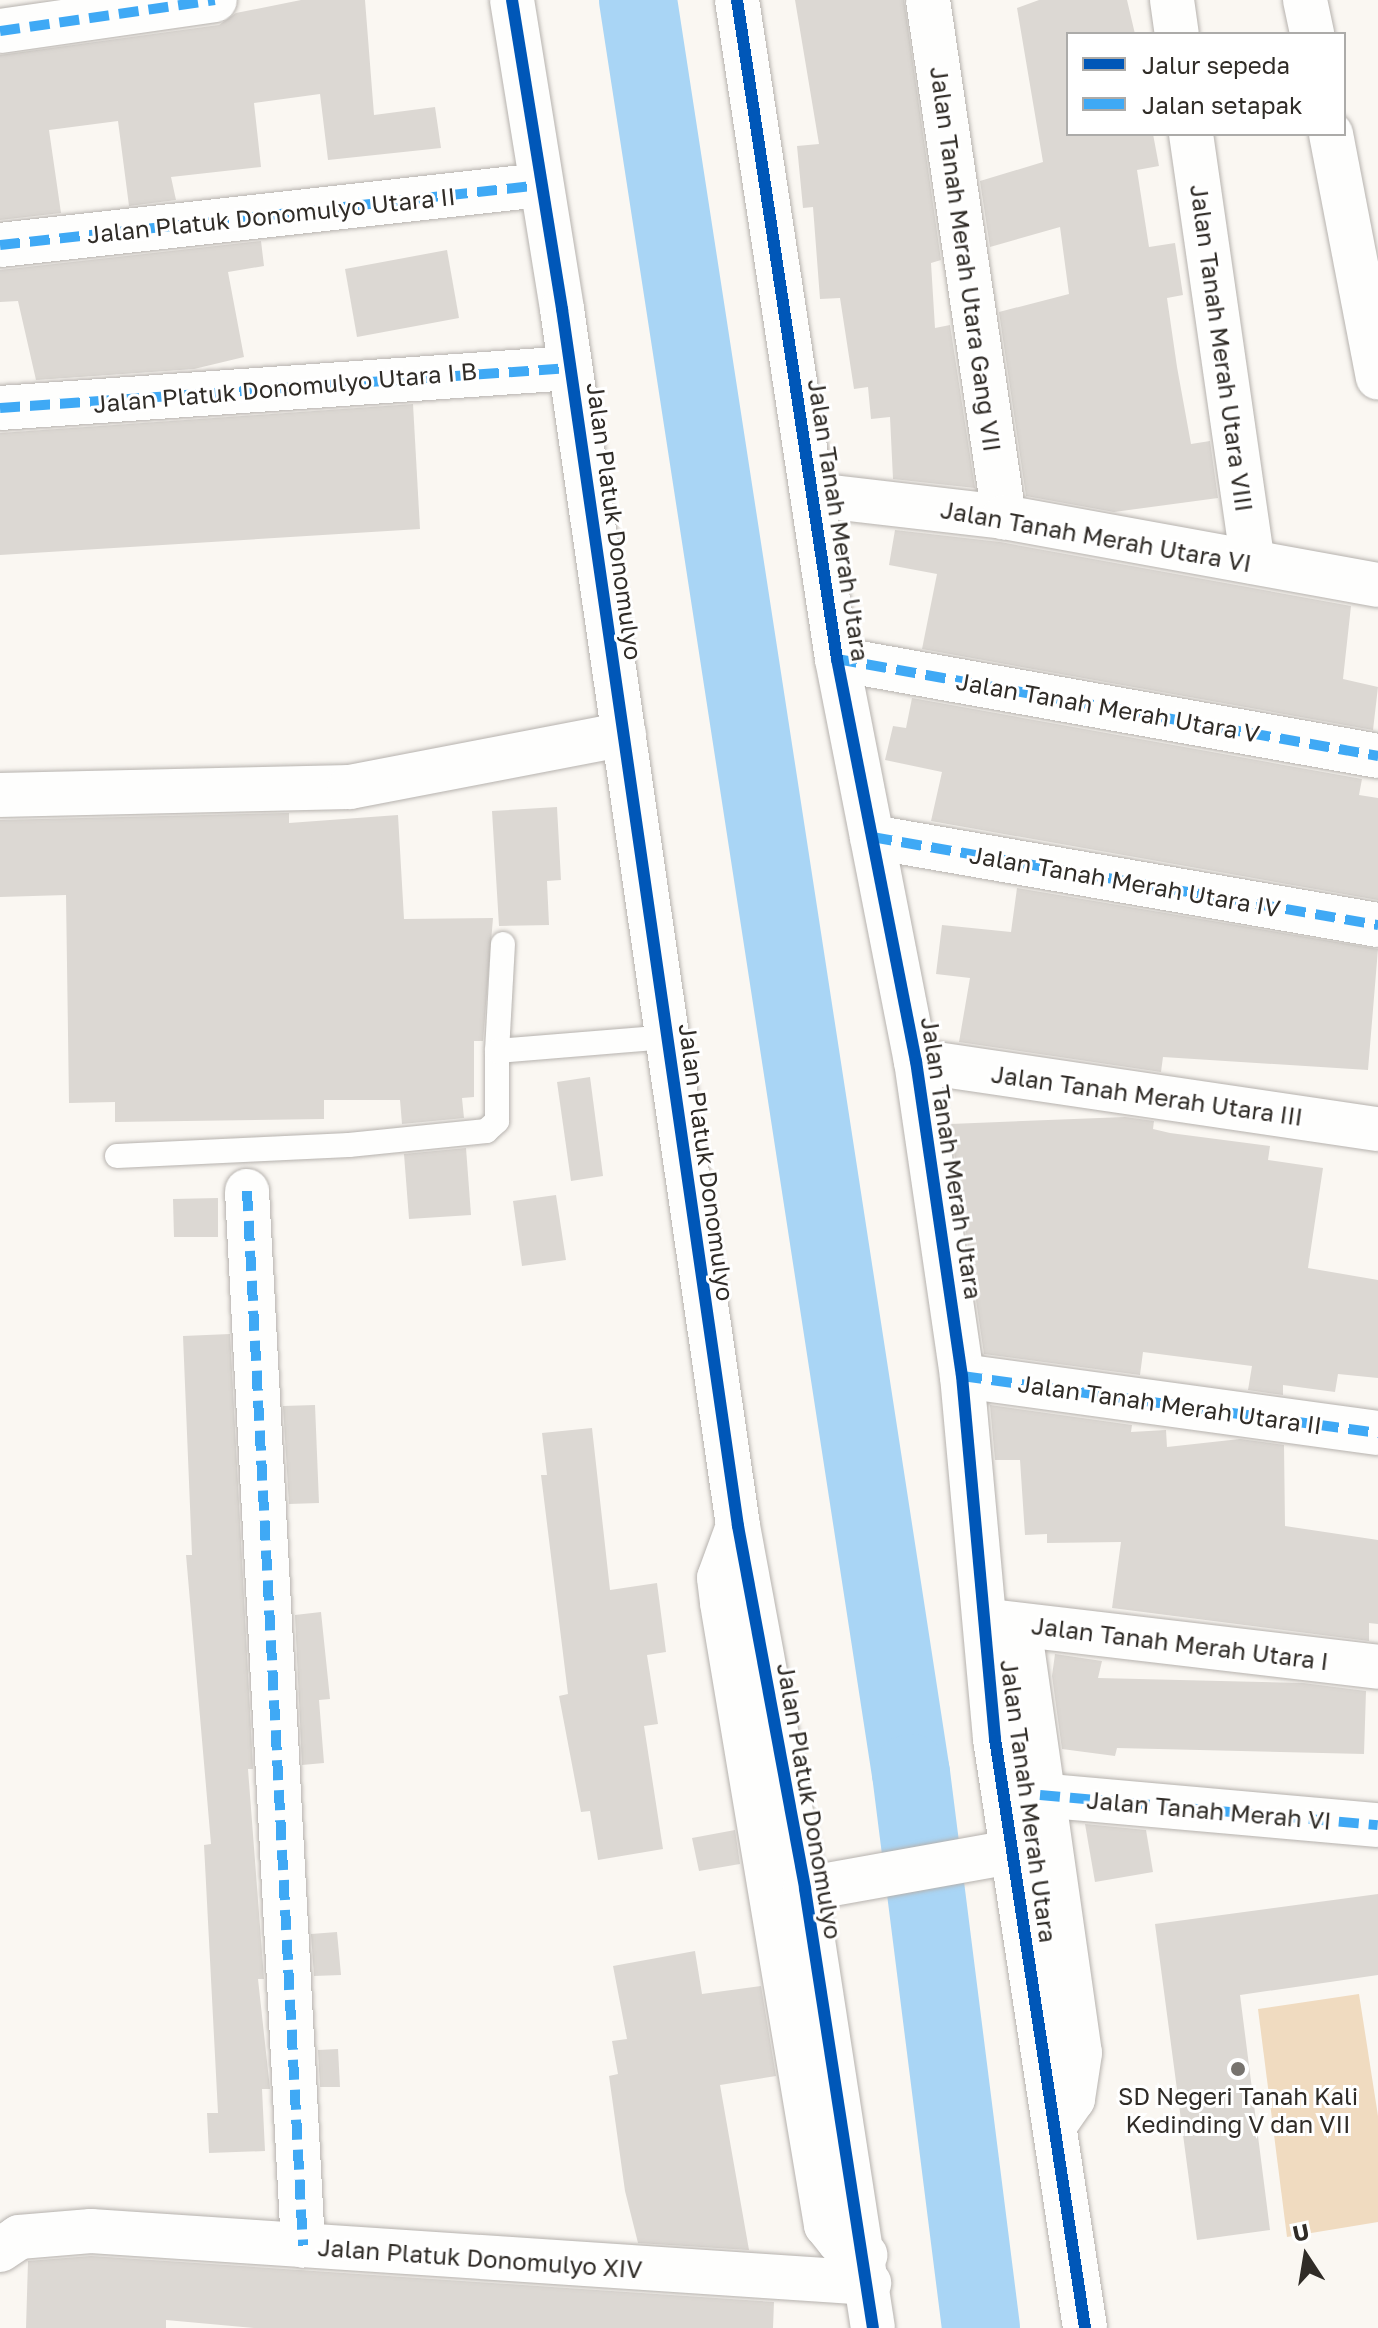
<!DOCTYPE html>
<html>
<head>
<meta charset="utf-8">
<style>
  body { margin:0 }
  #map { position:relative; width:1378px; height:2328px; overflow:hidden; background:#faf7f2; font-family:"Golos Text",sans-serif }
  div>[style] { position:absolute }
  [style*='--x'] { left:calc(var(--x)*1px); top:calc(var(--y)*1px); width:calc(var(--w)*1px); rotate:calc(var(--a)*1deg) }
  .green>* { inset:0; background:#f0dbc0 }
  .river>* { height:78px; margin:-39px; padding:0 39px; transform-origin:39px; border-radius:39px; background:#a9d5f5 }
  .building>* { inset:0; background:#dcd8d3 }
  .roads { filter:drop-shadow(0 0 2px #b6b2ae) drop-shadow(0 0 2px #b6b2ae) }
  .service>* { height:24px; margin:-12px; padding:0 12px; transform-origin:12px; border-radius:12px; background:#fefefd }
  .minor>* { height:44px; margin:-22px; padding:0 22px; transform-origin:22px; border-radius:22px; background:#fefefd }
  .tertiary>* { height:44px; margin:-22px; padding:0 22px; transform-origin:22px; border-radius:22px; background:#fefefd }
  .quiet>* { height:10px; margin-top:-5px; transform-origin:0; background:repeating-linear-gradient(90deg,#3fa9f5 0 20px,transparent 0 30px) }
  .cycleway>* { height:12px; margin:-6px; padding:0 6px; transform-origin:6px; border-radius:6px; background:#0057b8 }
  .dots>* { width:22px; height:22px; translate:-50% -50%; box-sizing:border-box; border:4px solid #fff; border-radius:50% }
  span { translate:-50% -50%; white-space:nowrap; text-align:center; line-height:1.15; -webkit-text-stroke:6px #fff; paint-order:stroke }
  .street-label { font-size:24px; color:#302c27 }
  .poi-label { font-size:24px; color:#302c27 }
  .legend { position:absolute; left:1066px; top:32px; width:280px; height:104px; box-sizing:border-box; background:#fff; border:2px solid #acaba9; margin:0; padding:10px 14px; list-style:none; font-size:24px; color:#302c27 }
  .legend li { display:flex; align-items:center; gap:16px; height:40px }
  .legend b { width:40px; border:2px solid #acaba9 }
  .north { position:absolute; left:1266px; top:2216px; width:80px; height:80px; -webkit-text-stroke:6px #fff; paint-order:stroke; rotate:348deg; font-size:22px; font-weight:700; line-height:32px; text-align:center; color:#302c27 }
  .north::after { content:''; display:block; margin:auto; width:28px; height:36px; background:#302c27; clip-path:polygon(50% 0,100% 100%,50% 72%,0 100%) }
</style>
</head>
<body>
<div id="map">
  <div class="green">
    <i style="clip-path:polygon(1359px 1994px,1378px 2116px,1378px 2222px,1287px 2237px,1258px 2009px)"></i>
  </div>
  <div class="river">
    <i style="--x:638;--y:0;--w:1794;--a:81.25"></i>
    <i style="--x:911;--y:1773;--w:559;--a:82.81"></i>
  </div>
  <div class="building">
    <i style="clip-path:polygon(301px 0,365px 0,374px 115px,435px 107px,441px 148px,328px 160px,320px 94px,254px 103px,261px 167px,171px 177px,176px 200px,129px 206px,118px 121px,49px 130px,61px 213px,0 220px,0 55px,219px 25px,236px 13px)"></i>
    <i style="clip-path:polygon(795px 0,904px 0,941px 260px,931px 263px,935px 328px,950px 325px,975px 488px,893px 479px,890px 417px,871px 419px,868px 387px,854px 389px,840px 298px,820px 299px,813px 207px,803px 208px,797px 146px,819px 144px)"></i>
    <i style="clip-path:polygon(1039px 0,1127px 0,1135px 34px,1068px 34px,1068px 134px,1153px 134px,1159px 166px,1137px 170px,1149px 247px,1175px 243px,1183px 295px,1167px 298px,1177px 367px,1191px 444px,1210px 441px,1218px 498px,1114px 512px,1026px 496px,999px 312px,1069px 294px,1060px 227px,990px 247px,980px 181px,1043px 162px,1017px 8px)"></i>
    <i style="clip-path:polygon(261px 241px,264px 266px,228px 272px,244px 357px,194px 369px,36px 380px,18px 301px,0 302px,0 270px)"></i>
    <i style="clip-path:polygon(447px 250px,459px 318px,357px 337px,345px 269px)"></i>
    <i style="clip-path:polygon(413px 404px,420px 529px,0 555px,0 433px)"></i>
    <i style="clip-path:polygon(895px 530px,1000px 542px,1351px 606px,1343px 679px,1378px 687px,1373px 730px,922px 649px,937px 574px,889px 565px)"></i>
    <i style="clip-path:polygon(912px 698px,1362px 779px,1359px 795px,1378px 798px,1378px 900px,931px 821px,942px 772px,885px 760px,893px 726px,906px 728px)"></i>
    <i style="clip-path:polygon(557px 807px,561px 880px,547px 881px,549px 925px,499px 926px,492px 811px)"></i>
    <i style="clip-path:polygon(289px 813px,289px 823px,398px 815px,404px 919px,493px 918px,483px 1041px,474px 1041px,474px 1097px,462px 1098px,464px 1118px,402px 1124px,400px 1100px,324px 1100px,324px 1119px,115px 1122px,115px 1102px,69px 1103px,66px 895px,0 897px,0 820px)"></i>
    <i style="clip-path:polygon(1017px 888px,1378px 949px,1368px 1070px,1163px 1057px,1161px 1072px,959px 1042px,970px 978px,936px 974px,942px 925px,1011px 932px)"></i>
    <i style="clip-path:polygon(590px 1077px,603px 1176px,571px 1181px,557px 1082px)"></i>
    <i style="clip-path:polygon(1125px 1117px,1154px 1121px,1153px 1129px,1170px 1133px,1270px 1146px,1268px 1160px,1323px 1168px,1308px 1268px,1378px 1280px,1378px 1378px,1338px 1374px,1335px 1392px,1283px 1385px,1283px 1395px,1248px 1390px,1252px 1366px,1143px 1352px,1140px 1375px,984px 1354px,950px 1124px)"></i>
    <i style="clip-path:polygon(466px 1148px,471px 1215px,409px 1219px,404px 1154px)"></i>
    <i style="clip-path:polygon(556px 1195px,566px 1260px,522px 1266px,513px 1201px)"></i>
    <i style="clip-path:polygon(218px 1198px,218px 1237px,174px 1237px,173px 1199px)"></i>
    <i style="clip-path:polygon(230px 1334px,253px 1769px,248px 1769px,264px 1979px,258px 1979px,270px 2089px,262px 2089px,265px 2151px,209px 2153px,207px 2113px,218px 2113px,204px 1845px,211px 1844px,186px 1555px,192px 1555px,183px 1336px)"></i>
    <i style="clip-path:polygon(315px 1405px,319px 1503px,289px 1504px,283px 1406px)"></i>
    <i style="clip-path:polygon(990px 1405px,1132px 1425px,1131px 1432px,1166px 1430px,1167px 1447px,1240px 1439px,1284px 1445px,1285px 1526px,1378px 1540px,1378px 1624px,1369px 1623px,1369px 1641px,1112px 1608px,1121px 1542px,1047px 1543px,1047px 1534px,1025px 1535px,1020px 1460px,995px 1460px)"></i>
    <i style="clip-path:polygon(592px 1428px,610px 1590px,657px 1583px,666px 1652px,647px 1655px,658px 1724px,644px 1726px,663px 1849px,598px 1860px,590px 1811px,581px 1812px,559px 1696px,568px 1694px,541px 1475px,547px 1475px,542px 1433px)"></i>
    <i style="clip-path:polygon(321px 1612px,330px 1699px,319px 1700px,324px 1763px,302px 1765px,295px 1615px)"></i>
    <i style="clip-path:polygon(1055px 1654px,1102px 1661px,1098px 1678px,1303px 1683px,1366px 1691px,1364px 1754px,1117px 1748px,1115px 1756px,1062px 1749px,1052px 1676px)"></i>
    <i style="clip-path:polygon(1085px 1824px,1146px 1830px,1153px 1872px,1095px 1882px)"></i>
    <i style="clip-path:polygon(735px 1830px,740px 1864px,699px 1871px,692px 1838px)"></i>
    <i style="clip-path:polygon(1378px 1894px,1378px 1975px,1240px 1995px,1270px 2230px,1197px 2240px,1155px 1924px)"></i>
    <i style="clip-path:polygon(337px 1932px,341px 1975px,314px 1976px,311px 1934px)"></i>
    <i style="clip-path:polygon(695px 1951px,702px 1994px,761px 1986px,776px 2076px,720px 2085px,749px 2250px,638px 2243px,625px 2191px,609px 2076px,618px 2074px,612px 2041px,627px 2039px,613px 1966px)"></i>
    <i style="clip-path:polygon(338px 2049px,340px 2087px,320px 2087px,318px 2050px)"></i>
    <i style="clip-path:polygon(91px 2256px,774px 2302px,773px 2328px,254px 2328px,166px 2320px,166px 2328px,26px 2328px,28px 2261px)"></i>
  </div>
  <div class="roads">
    <div class="service">
      <i style="--x:497;--y:1051;--w:107;--a:-86.8"></i>
      <i style="--x:117;--y:1156;--w:232;--a:-2.7"></i>
      <i style="--x:349;--y:1145;--w:138;--a:-5.8"></i>
      <i style="--x:486;--y:1131;--w:15;--a:-42"></i>
      <i style="--x:497;--y:1121;--w:70;--a:-90"></i>
      <i style="--x:497;--y:1051;--w:170;--a:-4.7"></i>
    </div>
    <div class="minor">
      <i style="--x:928;--y:0;--w:523;--a:81.64"></i>
      <i style="--x:1172;--y:0;--w:34;--a:82"></i>
      <i style="--x:1305;--y:0;--w:35;--a:78"></i>
      <i style="--x:0;--y:31;--w:217;--a:-8.2"></i>
      <i style="--x:1191;--y:134;--w:432;--a:81.8"></i>
      <i style="--x:1331;--y:134;--w:248;--a:79.1"></i>
      <i style="--x:0;--y:245;--w:544;--a:-6.33"></i>
      <i style="--x:0;--y:408;--w:571;--a:-4.01"></i>
      <i style="--x:814;--y:495;--w:191;--a:6.6"></i>
      <i style="--x:1004;--y:517;--w:380;--a:10.3"></i>
      <i style="--x:837;--y:659;--w:550;--a:10.16"></i>
      <i style="--x:0;--y:795;--w:350;--a:-1.3"></i>
      <i style="--x:350;--y:787;--w:279;--a:-10.9"></i>
      <i style="--x:872;--y:837;--w:514;--a:9.87"></i>
      <i style="--x:916;--y:1061;--w:467;--a:8.4"></i>
      <i style="--x:247;--y:1191;--w:1056;--a:86.96"></i>
      <i style="--x:962;--y:1376;--w:420;--a:7.8"></i>
      <i style="--x:738;--y:1526;--w:55;--a:110.1"></i>
      <i style="--x:719;--y:1578;--w:25;--a:83"></i>
      <i style="--x:722;--y:1603;--w:631;--a:80.51"></i>
      <i style="--x:826;--y:2225;--w:21;--a:51"></i>
      <i style="--x:839;--y:2241;--w:30;--a:28"></i>
      <i style="--x:989;--y:1621;--w:392;--a:6.7"></i>
      <i style="--x:1019;--y:1625;--w:432;--a:81.9"></i>
      <i style="--x:1080;--y:2053;--w:47;--a:98.7"></i>
      <i style="--x:1073;--y:2099;--w:32;--a:125"></i>
      <i style="--x:1040;--y:1795;--w:339;--a:5.1"></i>
      <i style="--x:805;--y:1889;--w:209;--a:-10.2"></i>
      <i style="--x:0;--y:2250;--w:23;--a:-34"></i>
      <i style="--x:19;--y:2237;--w:72;--a:-4.8"></i>
      <i style="--x:91;--y:2231;--w:780;--a:3.82"></i>
    </div>
    <div class="tertiary">
      <i style="--x:512;--y:0;--w:313;--a:80.8"></i>
      <i style="--x:562;--y:309;--w:1230;--a:81.77"></i>
      <i style="--x:738;--y:1526;--w:369;--a:79.5"></i>
      <i style="--x:805;--y:1889;--w:444;--a:81.2"></i>
      <i style="--x:737;--y:0;--w:667;--a:81.37"></i>
      <i style="--x:837;--y:659;--w:410;--a:78.9"></i>
      <i style="--x:916;--y:1061;--w:318;--a:81.7"></i>
      <i style="--x:962;--y:1376;--w:364;--a:84.8"></i>
      <i style="--x:995;--y:1739;--w:596;--a:81.31"></i>
    </div>
  </div>
  <div class="quiet">
    <i style="--x:0;--y:31;--w:217;--a:-8.2"></i>
    <i style="--x:0;--y:245;--w:544;--a:-6.33"></i>
    <i style="--x:0;--y:408;--w:571;--a:-4.01"></i>
    <i style="--x:837;--y:659;--w:550;--a:10.16"></i>
    <i style="--x:872;--y:837;--w:514;--a:9.87"></i>
    <i style="--x:247;--y:1191;--w:1056;--a:86.96"></i>
    <i style="--x:962;--y:1376;--w:420;--a:7.8"></i>
    <i style="--x:1040;--y:1795;--w:339;--a:5.1"></i>
  </div>
  <div class="cycleway">
    <i style="--x:512;--y:0;--w:313;--a:80.8"></i>
    <i style="--x:562;--y:309;--w:1230;--a:81.77"></i>
    <i style="--x:738;--y:1526;--w:369;--a:79.5"></i>
    <i style="--x:805;--y:1889;--w:444;--a:81.2"></i>
    <i style="--x:737;--y:0;--w:667;--a:81.37"></i>
    <i style="--x:837;--y:659;--w:410;--a:78.9"></i>
    <i style="--x:916;--y:1061;--w:318;--a:81.7"></i>
    <i style="--x:962;--y:1376;--w:364;--a:84.8"></i>
    <i style="--x:995;--y:1739;--w:596;--a:81.31"></i>
  </div>
  <div class="dots">
    <i style="left:1238px;top:2069px;background:#77736e"></i>
  </div>
  <div class="street-label">
    <span style="left:271px;top:215px;rotate:-6deg">Jalan Platuk Donomulyo Utara II</span>
    <span style="left:966px;top:259px;rotate:82deg">Jalan Tanah Merah Utara Gang VII</span>
    <span style="left:1222px;top:348px;rotate:82deg">Jalan Tanah Merah Utara VIII</span>
    <span style="left:285px;top:387px;rotate:-5deg">Jalan Platuk Donomulyo Utara I B</span>
    <span style="left:839px;top:520px;rotate:81deg">Jalan Tanah Merah Utara</span>
    <span style="left:615px;top:521px;rotate:82deg">Jalan Platuk Donomulyo</span>
    <span style="left:1096px;top:536px;rotate:10deg">Jalan Tanah Merah Utara VI</span>
    <span style="left:1108px;top:707px;rotate:10deg">Jalan Tanah Merah Utara V</span>
    <span style="left:1125px;top:881px;rotate:10deg">Jalan Tanah Merah Utara IV</span>
    <span style="left:1147px;top:1095px;rotate:8deg">Jalan Tanah Merah Utara III</span>
    <span style="left:952px;top:1158px;rotate:81deg">Jalan Tanah Merah Utara</span>
    <span style="left:707px;top:1162px;rotate:82deg">Jalan Platuk Donomulyo</span>
    <span style="left:1170px;top:1404px;rotate:8deg">Jalan Tanah Merah Utara II</span>
    <span style="left:1180px;top:1643px;rotate:7deg">Jalan Tanah Merah Utara I</span>
    <span style="left:810px;top:1801px;rotate:80deg">Jalan Platuk Donomulyo</span>
    <span style="left:1029px;top:1801px;rotate:82deg">Jalan Tanah Merah Utara</span>
    <span style="left:1209px;top:1810px;rotate:5deg">Jalan Tanah Merah VI</span>
    <span style="left:480px;top:2258px;rotate:4deg">Jalan Platuk Donomulyo XIV</span>
  </div>
  <div class="poi-label">
    <span style="left:1238px;top:2110px">SD Negeri Tanah Kali<br>Kedinding V dan VII</span>
  </div>
  <ul class="legend">
  <li><b style="height:10px;background:#0057b8"></b>Jalur sepeda</li>
  <li><b style="height:10px;background:#3fa9f5"></b>Jalan setapak</li>
  </ul>
  <div class="north">U</div>
</div>
</body>
</html>
